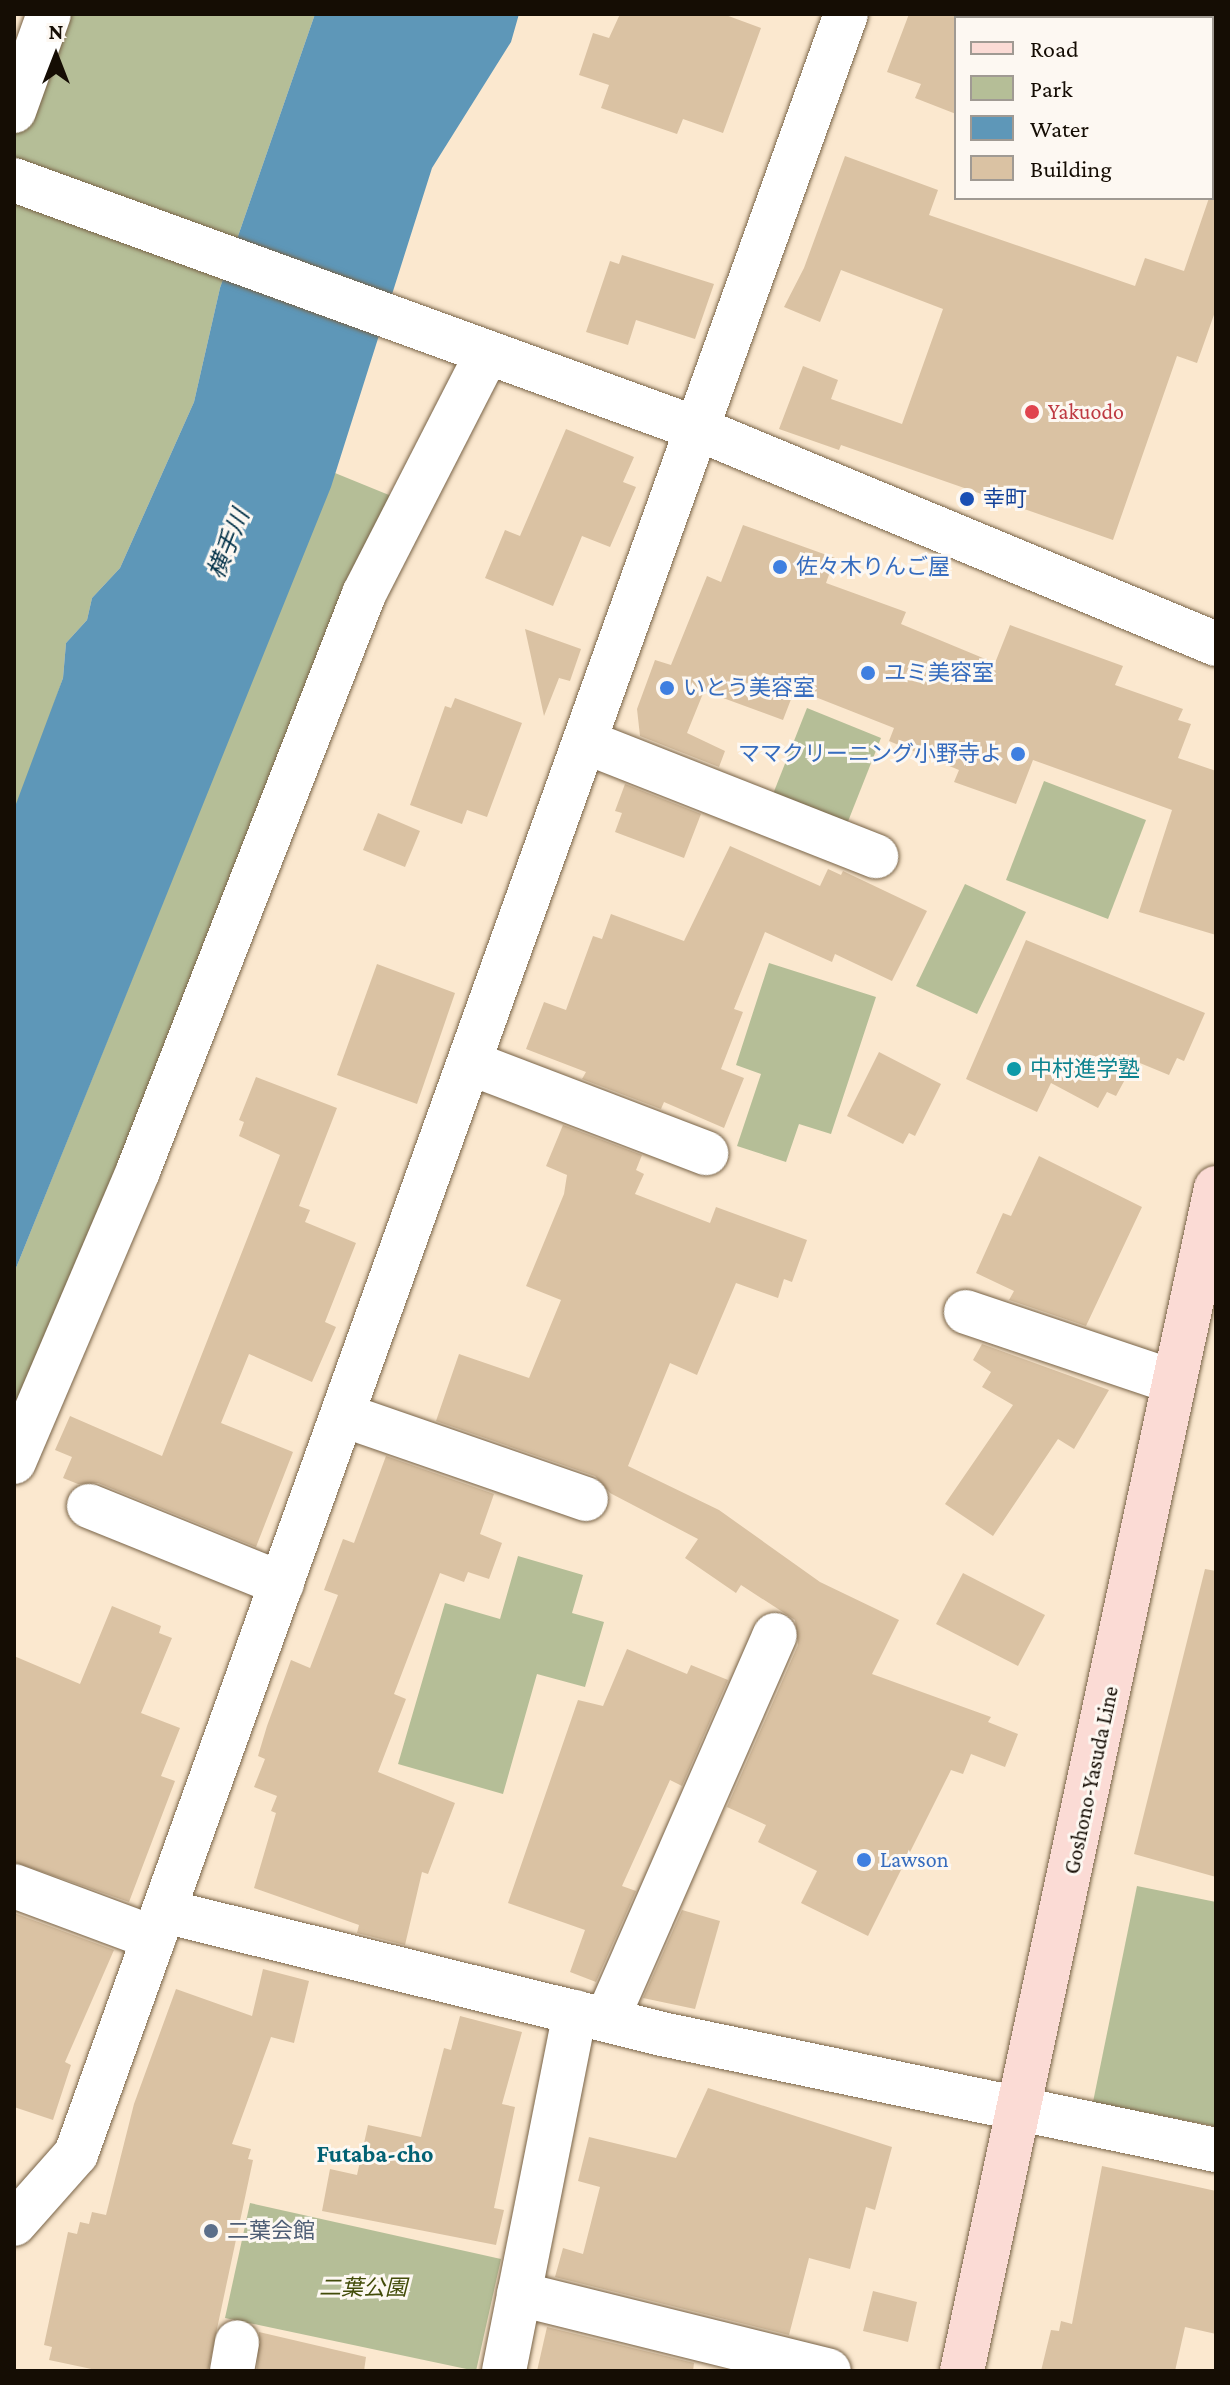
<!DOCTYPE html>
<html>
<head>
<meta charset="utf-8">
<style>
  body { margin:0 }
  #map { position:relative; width:1230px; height:2385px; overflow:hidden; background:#fbe8cf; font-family:"Crimson Pro","Noto Sans JP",serif }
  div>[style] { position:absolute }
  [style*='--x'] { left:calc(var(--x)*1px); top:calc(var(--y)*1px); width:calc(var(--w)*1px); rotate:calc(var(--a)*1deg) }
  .green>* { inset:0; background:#b5be97 }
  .water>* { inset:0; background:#5e97b8 }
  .building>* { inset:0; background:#dac2a3 }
  .roads { filter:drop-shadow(0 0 2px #786347) drop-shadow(0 0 2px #786347) }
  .minor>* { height:44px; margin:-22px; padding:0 22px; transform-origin:22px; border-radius:22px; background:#fff }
  .major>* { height:44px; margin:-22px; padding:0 22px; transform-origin:22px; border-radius:22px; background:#fbdbd5 }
  .dots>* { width:22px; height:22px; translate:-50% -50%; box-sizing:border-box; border:4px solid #fdf8f2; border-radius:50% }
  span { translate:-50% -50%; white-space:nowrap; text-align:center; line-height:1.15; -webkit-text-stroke:6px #fdf8f2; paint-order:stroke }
  .health-label { font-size:22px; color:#be3a42 }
  .left { translate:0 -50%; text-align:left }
  .transit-label { font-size:22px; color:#164399 }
  .shop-label { font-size:22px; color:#366cbe }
  .right { translate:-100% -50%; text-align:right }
  .culture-label { font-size:22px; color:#0d838f }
  .street-label { font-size:22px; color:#150d04 }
  .service-label { font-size:22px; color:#4e5e75 }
  .park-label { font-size:22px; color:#434c0a; font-style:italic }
  .water-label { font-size:24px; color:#003047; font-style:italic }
  .neighbourhood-label { font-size:24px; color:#026173; font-weight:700 }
  .frame { position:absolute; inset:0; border:16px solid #150d04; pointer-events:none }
  .legend { position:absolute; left:954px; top:16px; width:260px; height:184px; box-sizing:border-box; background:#fdf8f2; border:2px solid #a09a93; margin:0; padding:10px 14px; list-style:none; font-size:24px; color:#150d04 }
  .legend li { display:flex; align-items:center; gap:16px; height:40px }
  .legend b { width:40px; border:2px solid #a09a93 }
  .north { position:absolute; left:16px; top:16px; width:80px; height:80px; -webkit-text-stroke:6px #fdf8f2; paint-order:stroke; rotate:0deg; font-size:22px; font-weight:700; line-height:32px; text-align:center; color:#150d04 }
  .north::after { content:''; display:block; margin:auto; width:28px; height:36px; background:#150d04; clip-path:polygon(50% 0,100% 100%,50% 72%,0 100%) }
</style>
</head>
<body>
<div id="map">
  <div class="green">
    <i style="clip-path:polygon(48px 14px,315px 14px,220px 288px,194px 402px,120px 568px,92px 598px,87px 620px,66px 643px,63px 678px,14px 818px,14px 107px)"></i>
    <i style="clip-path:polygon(335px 473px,411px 504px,14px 1462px,14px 1273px)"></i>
    <i style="clip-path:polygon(807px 708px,881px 738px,847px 824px,773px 794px)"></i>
    <i style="clip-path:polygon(1044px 781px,1146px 820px,1108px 919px,1006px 880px)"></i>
    <i style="clip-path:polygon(965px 884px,1026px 912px,977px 1014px,916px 986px)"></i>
    <i style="clip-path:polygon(769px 963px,876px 997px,831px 1134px,799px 1124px,786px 1162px,737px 1146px,761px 1074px,736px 1065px)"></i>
    <i style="clip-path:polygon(518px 1556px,583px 1575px,572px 1613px,604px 1622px,585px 1687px,537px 1674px,503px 1794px,398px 1764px,445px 1603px,500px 1619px)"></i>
    <i style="clip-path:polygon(1137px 1886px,1216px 1902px,1214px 2126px,1093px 2102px)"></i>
    <i style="clip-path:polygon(250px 2203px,501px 2259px,476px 2371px,225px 2318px)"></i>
  </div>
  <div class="water">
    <i style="clip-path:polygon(315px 14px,519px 14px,511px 42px,432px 168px,331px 487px,14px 1273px,16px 804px,63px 678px,66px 643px,87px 620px,92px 598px,120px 568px,194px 402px,220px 288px)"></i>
  </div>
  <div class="building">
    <i style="clip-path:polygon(620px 14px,723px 14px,761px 28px,723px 133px,683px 119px,677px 134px,601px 108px,609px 85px,579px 75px,593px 33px,609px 38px)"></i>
    <i style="clip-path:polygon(909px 14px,956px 14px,956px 114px,915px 98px,921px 84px,887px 72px)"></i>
    <i style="clip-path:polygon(845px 156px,938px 190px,929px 215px,1135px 286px,1145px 258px,1184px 271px,1209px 198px,1216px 195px,1216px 309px,1197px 363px,1177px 356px,1113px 540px,841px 445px,839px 450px,779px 429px,803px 366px,838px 380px,831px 399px,902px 424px,943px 309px,841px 270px,820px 322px,784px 307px,804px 268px)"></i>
    <i style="clip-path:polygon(622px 255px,714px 284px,695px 339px,636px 320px,628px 345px,586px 332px,610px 261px,619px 264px)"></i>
    <i style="clip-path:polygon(566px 429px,634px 457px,623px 482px,636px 487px,610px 547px,582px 536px,553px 606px,485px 578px,505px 530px,520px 536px)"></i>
    <i style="clip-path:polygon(743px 525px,835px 558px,826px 583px,906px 612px,901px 624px,995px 663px,1010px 625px,1123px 666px,1115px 685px,1183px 709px,1178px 720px,1191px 724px,1178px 758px,1216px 771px,1216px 935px,1139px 912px,1172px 810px,1033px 760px,1016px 804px,954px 782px,959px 770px,889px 741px,894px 728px,795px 689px,783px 720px,704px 691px,687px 733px,725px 751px,719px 767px,640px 736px,637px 709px,655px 660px,671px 665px,707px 576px,721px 582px)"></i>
    <i style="clip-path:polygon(525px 629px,581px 649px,570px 681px,559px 678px,544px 716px)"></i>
    <i style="clip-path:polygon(455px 698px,522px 723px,487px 817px,467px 810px,462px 824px,410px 805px,445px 706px,451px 708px)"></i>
    <i style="clip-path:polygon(625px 784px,701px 814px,684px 858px,615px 832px,622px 813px,615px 811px)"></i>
    <i style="clip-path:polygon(378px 813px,420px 831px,405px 867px,363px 850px)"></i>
    <i style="clip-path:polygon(730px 846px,820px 886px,828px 869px,841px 875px,843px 871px,927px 911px,892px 981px,835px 954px,832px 962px,765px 932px,734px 1009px,743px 1012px,721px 1069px,744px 1078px,724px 1128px,664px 1102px,661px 1109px,582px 1079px,586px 1072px,526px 1049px,544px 1002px,566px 1010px,593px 936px,602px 939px,611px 914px,684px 941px)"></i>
    <i style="clip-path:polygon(1026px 940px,1205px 1013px,1184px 1061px,1177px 1058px,1169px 1075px,1135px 1061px,1116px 1096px,1107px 1092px,1098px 1108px,1051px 1083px,1037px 1112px,966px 1079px)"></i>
    <i style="clip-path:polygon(377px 964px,455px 993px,417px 1104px,337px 1075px)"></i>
    <i style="clip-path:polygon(879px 1052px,941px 1084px,915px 1136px,909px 1133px,903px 1144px,847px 1116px)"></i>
    <i style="clip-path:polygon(256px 1077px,337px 1108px,299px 1206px,310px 1210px,305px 1222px,356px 1243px,325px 1322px,336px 1327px,312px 1382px,249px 1354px,221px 1423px,293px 1452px,256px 1547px,98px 1483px,78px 1484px,63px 1478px,72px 1457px,55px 1450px,70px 1416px,162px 1456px,280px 1155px,239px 1136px,244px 1122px,239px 1120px)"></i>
    <i style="clip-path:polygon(563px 1125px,642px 1155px,636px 1170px,644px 1174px,635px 1194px,710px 1223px,716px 1207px,807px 1240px,792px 1282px,784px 1279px,778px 1298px,736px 1283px,697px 1375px,670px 1363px,628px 1466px,719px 1510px,820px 1582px,899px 1620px,872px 1674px,991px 1717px,988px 1722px,1018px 1734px,1005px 1767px,971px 1754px,963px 1774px,951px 1770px,868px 1936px,801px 1903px,817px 1871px,758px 1842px,766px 1825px,727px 1807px,798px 1645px,795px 1620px,741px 1585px,736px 1593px,685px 1558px,698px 1539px,610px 1493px,595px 1476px,436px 1421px,459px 1354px,529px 1378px,561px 1300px,526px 1286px,564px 1194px,567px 1175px,546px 1166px)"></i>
    <i style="clip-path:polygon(1039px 1156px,1142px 1207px,1086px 1326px,1009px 1300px,1014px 1291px,976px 1273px,1003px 1213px,1011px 1216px)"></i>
    <i style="clip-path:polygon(982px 1344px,1109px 1390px,1074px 1449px,1058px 1439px,993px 1536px,945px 1504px,1013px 1405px,982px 1387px,991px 1372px,973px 1360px)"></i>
    <i style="clip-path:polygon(386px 1456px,494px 1494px,480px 1534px,502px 1543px,489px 1579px,468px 1572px,464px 1582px,440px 1573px,394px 1694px,406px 1699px,378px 1772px,455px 1803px,428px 1874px,422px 1872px,405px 1945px,357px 1933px,359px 1925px,254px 1888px,276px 1813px,271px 1811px,277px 1796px,254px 1787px,265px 1759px,258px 1756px,267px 1726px,291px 1660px,310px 1668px,338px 1595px,324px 1590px,343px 1539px,354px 1543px)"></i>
    <i style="clip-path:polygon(1205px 1569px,1216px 1571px,1216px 1877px,1134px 1854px)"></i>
    <i style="clip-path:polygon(963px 1573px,1045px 1615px,1018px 1666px,936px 1624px)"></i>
    <i style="clip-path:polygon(112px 1606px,161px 1626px,159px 1633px,172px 1638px,141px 1713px,180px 1728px,161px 1776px,175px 1781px,129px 1902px,14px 1862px,14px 1656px,80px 1684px)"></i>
    <i style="clip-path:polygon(627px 1649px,687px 1674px,691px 1665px,728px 1680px,682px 1786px,670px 1780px,622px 1886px,636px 1891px,596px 1982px,570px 1972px,585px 1930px,508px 1903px,578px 1700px,603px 1706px)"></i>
    <i style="clip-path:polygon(682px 1910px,720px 1921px,695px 2009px,643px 1998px)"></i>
    <i style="clip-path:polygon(14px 1913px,114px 1950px,65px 2062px,71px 2065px,53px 2120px,14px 2107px)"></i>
    <i style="clip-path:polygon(263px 1969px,309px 1981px,294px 2043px,271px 2037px,232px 2144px,251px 2149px,248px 2159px,253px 2160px,208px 2371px,101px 2371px,49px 2360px,52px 2347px,44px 2345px,68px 2232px,77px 2234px,80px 2222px,89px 2224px,92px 2212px,106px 2215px,134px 2104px,176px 1989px,252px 2016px)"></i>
    <i style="clip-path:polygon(460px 2016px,522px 2032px,502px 2104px,515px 2107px,494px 2208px,504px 2210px,496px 2245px,322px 2211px,330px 2169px,357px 2175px,368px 2125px,421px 2137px,444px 2048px,451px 2050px)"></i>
    <i style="clip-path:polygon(708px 2088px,892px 2147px,875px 2210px,866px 2207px,850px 2269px,809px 2258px,789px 2335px,555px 2277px,563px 2248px,583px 2254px,600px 2187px,578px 2181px,589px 2137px,676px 2158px)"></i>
    <i style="clip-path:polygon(1102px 2166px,1216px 2191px,1216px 2334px,1185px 2327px,1175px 2371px,1041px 2371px,1051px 2330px,1059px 2331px,1061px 2321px,1072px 2324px)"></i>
    <i style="clip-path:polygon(873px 2291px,917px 2302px,908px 2342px,863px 2331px)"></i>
    <i style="clip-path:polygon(547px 2327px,694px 2363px,693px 2371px,537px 2371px)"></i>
    <i style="clip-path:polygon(259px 2332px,366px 2357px,364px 2371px,257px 2371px)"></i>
  </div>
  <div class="roads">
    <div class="minor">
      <i style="--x:14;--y:111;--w:103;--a:-70.2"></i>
      <i style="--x:14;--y:180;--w:728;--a:20"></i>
      <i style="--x:698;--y:429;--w:561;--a:22.54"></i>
      <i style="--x:586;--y:742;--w:312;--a:21.5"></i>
      <i style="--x:470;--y:1063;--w:253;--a:20.9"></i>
      <i style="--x:966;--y:1312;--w:219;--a:18.6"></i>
      <i style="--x:343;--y:1415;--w:257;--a:19.1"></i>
      <i style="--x:14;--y:1462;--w:316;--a:-66.9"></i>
      <i style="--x:138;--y:1171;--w:620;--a:-68.61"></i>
      <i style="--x:364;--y:594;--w:270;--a:-62.9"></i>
      <i style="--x:89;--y:1506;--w:208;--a:22"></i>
      <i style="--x:14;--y:1886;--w:149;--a:20.4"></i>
      <i style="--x:164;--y:1911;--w:513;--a:13.87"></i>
      <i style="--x:662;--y:2034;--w:566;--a:11.83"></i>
      <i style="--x:607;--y:2019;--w:419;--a:-66.4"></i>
      <i style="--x:14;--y:2224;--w:94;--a:-48.5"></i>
      <i style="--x:76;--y:2154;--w:2274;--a:-70.21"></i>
      <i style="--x:519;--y:2294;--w:319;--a:13.9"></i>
      <i style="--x:232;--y:2371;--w:29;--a:-80"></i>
      <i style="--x:504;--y:2371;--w:366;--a:-78.8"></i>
    </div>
    <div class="major">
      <i style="--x:962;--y:2371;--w:1210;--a:-77.88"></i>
    </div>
  </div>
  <div class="dots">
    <i style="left:1032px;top:412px;background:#e0444e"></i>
    <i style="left:967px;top:499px;background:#1a4fb4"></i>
    <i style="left:780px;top:567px;background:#3f7fe0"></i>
    <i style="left:868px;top:673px;background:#3f7fe0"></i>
    <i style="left:667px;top:688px;background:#3f7fe0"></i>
    <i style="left:1018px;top:754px;background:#3f7fe0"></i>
    <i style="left:1014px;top:1069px;background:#0f9aa8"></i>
    <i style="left:864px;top:1860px;background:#3f7fe0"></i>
    <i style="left:211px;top:2231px;background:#5c6f8a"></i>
  </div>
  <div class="health-label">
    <span class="left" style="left:1048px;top:412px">Yakuodo</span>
  </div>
  <div class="transit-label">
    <span class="left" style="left:983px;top:499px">幸町</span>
  </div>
  <div class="shop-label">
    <span class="left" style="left:796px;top:567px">佐々木りんご屋</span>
    <span class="left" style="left:884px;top:673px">ユミ美容室</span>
    <span class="left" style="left:683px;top:688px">いとう美容室</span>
    <span class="right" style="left:1002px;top:754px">ママクリーニング小野寺よ</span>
    <span class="left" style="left:880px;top:1860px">Lawson</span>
  </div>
  <div class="culture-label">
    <span class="left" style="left:1030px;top:1069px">中村進学塾</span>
  </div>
  <div class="street-label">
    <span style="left:1091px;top:1780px;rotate:-78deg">Goshono-Yasuda Line</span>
  </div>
  <div class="service-label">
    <span class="left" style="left:227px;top:2231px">二葉会館</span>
  </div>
  <div class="park-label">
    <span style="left:363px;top:2288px">二葉公園</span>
  </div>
  <div class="water-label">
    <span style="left:228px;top:544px;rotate:-68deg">横手川</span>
  </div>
  <div class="neighbourhood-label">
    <span style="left:375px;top:2154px">Futaba-cho</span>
  </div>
  <div class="frame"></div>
  <ul class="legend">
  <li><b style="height:10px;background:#fbdbd5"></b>Road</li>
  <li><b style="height:22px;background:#b5be97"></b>Park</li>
  <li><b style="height:22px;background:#5e97b8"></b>Water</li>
  <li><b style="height:22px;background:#dac2a3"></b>Building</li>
  </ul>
  <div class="north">N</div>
</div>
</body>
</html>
